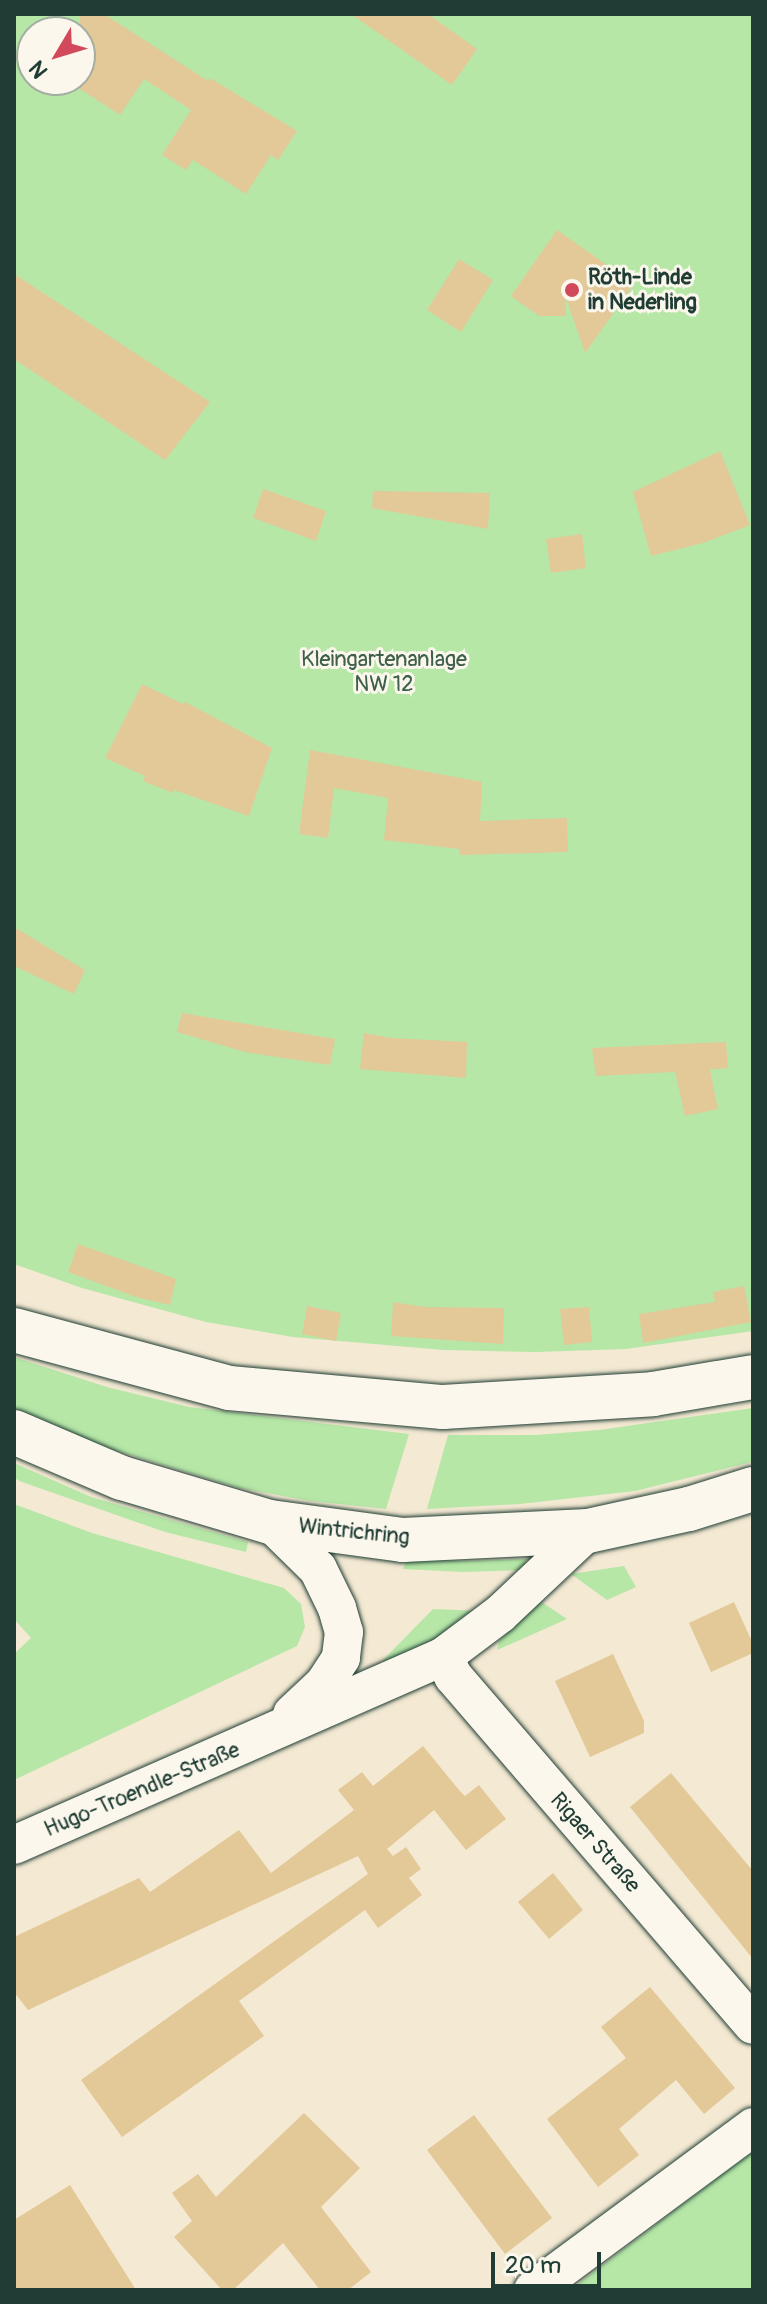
<!DOCTYPE html>
<html>
<head>
<meta charset="utf-8">
<style>
  body { margin:0 }
  #map { position:relative; width:767px; height:2304px; overflow:hidden; background:#f4e9d3; font-family:Pangolin,sans-serif }
  div>[style] { position:absolute }
  [style*='--x'] { left:calc(var(--x)*1px); top:calc(var(--y)*1px); width:calc(var(--w)*1px); rotate:calc(var(--a)*1deg) }
  .green>* { inset:0; background:#b6e7a7 }
  .building>* { inset:0; background:#e3c898 }
  .roads { filter:drop-shadow(0 0 2px #1f3d34) drop-shadow(0 0 2px #1f3d34) }
  .street>* { height:38px; margin:-19px; padding:0 19px; transform-origin:19px; border-radius:19px; background:#fbf7ec }
  .primary>* { height:44px; margin:-22px; padding:0 22px; transform-origin:22px; border-radius:22px; background:#fbf7ec }
  .dots>* { width:22px; height:22px; translate:-50% -50%; box-sizing:border-box; border:4px solid #fbf7ec; border-radius:50% }
  span { translate:-50% -50%; white-space:nowrap; text-align:center; line-height:1.15; -webkit-text-stroke:6px #fbf7ec; paint-order:stroke }
  .poi-label { font-size:22px; color:#1f3d34; font-weight:700 }
  .left { translate:0 -50%; text-align:left }
  .park-label { font-size:22px; color:#3d5f4b }
  .street-label { font-size:22px; color:#1f3d34 }
  .frame { position:absolute; inset:0; border:16px solid #1f3d34; pointer-events:none }
  .north { position:absolute; left:16px; top:16px; width:80px; height:80px; box-sizing:border-box; background:#fbf7ec; border:2px solid #a3ada2; border-radius:50%; rotate:232deg; font-size:22px; font-weight:700; line-height:32px; text-align:center; color:#1f3d34 }
  .north::after { content:''; display:block; margin:auto; width:28px; height:36px; background:#d1495b; clip-path:polygon(50% 0,100% 100%,50% 72%,0 100%) }
  .scale { position:absolute; left:491px; top:2252px; width:110px; height:36px; box-sizing:border-box; border:4px solid #1f3d34; border-top:0; padding-left:10px; font-size:24px; line-height:28px; white-space:nowrap; color:#1f3d34; -webkit-text-stroke:6px #fbf7ec; paint-order:stroke }
</style>
</head>
<body>
<div id="map">
  <div class="green">
    <i style="clip-path:polygon(evenodd,14px 14px,753px 14px,753px 1331px,626px 1349px,537px 1352px,444px 1350px,293px 1337px,206px 1322px,82px 1288px,14px 1264px,14px 14px,32px 32px,80px 32px,80px 80px,32px 80px,32px 32px)"></i>
    <i style="clip-path:polygon(14px 1357px,107px 1387px,189px 1407px,409px 1434px,386px 1509px,310px 1501px,239px 1488px,81px 1440px,14px 1410px)"></i>
    <i style="clip-path:polygon(753px 1408px,752px 1462px,635px 1491px,520px 1504px,427px 1509px,448px 1435px,536px 1435px,599px 1430px)"></i>
    <i style="clip-path:polygon(14px 1463px,91px 1497px,248px 1542px,246px 1552px,165px 1532px,22px 1482px,14px 1478px)"></i>
    <i style="clip-path:polygon(14px 1504px,92px 1533px,284px 1588px,301px 1604px,305px 1627px,297px 1646px,14px 1780px,14px 1654px,31px 1638px,14px 1619px)"></i>
    <i style="clip-path:polygon(407px 1559px,464px 1561px,526px 1559px,525px 1570px,463px 1572px,403px 1569px)"></i>
    <i style="clip-path:polygon(624px 1566px,636px 1587px,607px 1600px,571px 1574px)"></i>
    <i style="clip-path:polygon(540px 1601px,567px 1619px,497px 1650px,499px 1641px)"></i>
    <i style="clip-path:polygon(433px 1609px,481px 1611px,457px 1630px,384px 1667px,383px 1660px)"></i>
    <i style="clip-path:polygon(753px 2151px,753px 2290px,570px 2290px)"></i>
  </div>
  <div class="building">
    <i style="clip-path:polygon(80px 14px,104px 14px,208px 81px,210px 78px,297px 131px,278px 160px,271px 155px,246px 194px,193px 160px,186px 170px,162px 155px,191px 110px,144px 79px,120px 115px,80px 89px)"></i>
    <i style="clip-path:polygon(351px 14px,428px 14px,477px 49px,452px 85px)"></i>
    <i style="clip-path:polygon(557px 230px,634px 284px,585px 353px,566px 298px,566px 316px,539px 316px,511px 296px)"></i>
    <i style="clip-path:polygon(459px 259px,493px 280px,461px 332px,427px 310px)"></i>
    <i style="clip-path:polygon(14px 274px,210px 402px,165px 460px,14px 359px)"></i>
    <i style="clip-path:polygon(720px 451px,750px 525px,703px 543px,651px 556px,633px 492px)"></i>
    <i style="clip-path:polygon(263px 489px,326px 511px,316px 541px,253px 518px)"></i>
    <i style="clip-path:polygon(373px 491px,490px 493px,488px 529px,372px 508px)"></i>
    <i style="clip-path:polygon(582px 534px,586px 568px,551px 573px,546px 539px)"></i>
    <i style="clip-path:polygon(142px 684px,183px 704px,185px 702px,272px 748px,249px 816px,174px 790px,173px 793px,143px 781px,145px 776px,105px 758px)"></i>
    <i style="clip-path:polygon(310px 750px,482px 782px,480px 821px,567px 818px,568px 852px,460px 855px,459px 849px,384px 840px,388px 798px,334px 788px,328px 838px,299px 834px)"></i>
    <i style="clip-path:polygon(14px 927px,85px 970px,74px 994px,14px 966px)"></i>
    <i style="clip-path:polygon(182px 1013px,335px 1039px,330px 1065px,245px 1052px,177px 1032px)"></i>
    <i style="clip-path:polygon(364px 1033px,391px 1038px,467px 1042px,466px 1078px,360px 1069px)"></i>
    <i style="clip-path:polygon(726px 1042px,728px 1068px,705px 1070px,710px 1070px,718px 1109px,685px 1116px,675px 1072px,596px 1076px,592px 1048px)"></i>
    <i style="clip-path:polygon(78px 1244px,176px 1279px,170px 1305px,136px 1297px,68px 1272px)"></i>
    <i style="clip-path:polygon(744px 1286px,751px 1322px,643px 1343px,639px 1314px,715px 1302px,713px 1292px)"></i>
    <i style="clip-path:polygon(393px 1302px,425px 1307px,504px 1308px,503px 1344px,391px 1336px)"></i>
    <i style="clip-path:polygon(307px 1306px,341px 1313px,336px 1341px,302px 1334px)"></i>
    <i style="clip-path:polygon(589px 1307px,592px 1342px,564px 1345px,560px 1309px)"></i>
    <i style="clip-path:polygon(734px 1602px,753px 1644px,753px 1653px,711px 1672px,689px 1623px)"></i>
    <i style="clip-path:polygon(613px 1654px,644px 1721px,644px 1733px,590px 1757px,555px 1681px)"></i>
    <i style="clip-path:polygon(423px 1746px,459px 1790px,465px 1796px,479px 1785px,506px 1819px,466px 1850px,434px 1810px,387px 1849px,393px 1856px,406px 1847px,421px 1869px,409px 1878px,422px 1895px,378px 1928px,365px 1910px,239px 2001px,264px 2036px,122px 2137px,81px 2080px,368px 1874px,358px 1856px,28px 2010px,14px 1992px,14px 1937px,139px 1878px,150px 1892px,239px 1830px,271px 1873px,354px 1810px,338px 1790px,362px 1772px,373px 1786px)"></i>
    <i style="clip-path:polygon(671px 1773px,753px 1871px,753px 1959px,630px 1807px)"></i>
    <i style="clip-path:polygon(553px 1873px,583px 1910px,549px 1939px,518px 1902px)"></i>
    <i style="clip-path:polygon(650px 1987px,735px 2088px,704px 2114px,676px 2080px,619px 2129px,639px 2155px,598px 2187px,547px 2119px,626px 2058px,601px 2027px)"></i>
    <i style="clip-path:polygon(304px 2113px,360px 2168px,321px 2207px,371px 2272px,348px 2290px,320px 2290px,283px 2243px,233px 2290px,222px 2290px,174px 2237px,192px 2221px,172px 2193px,198px 2174px,216px 2197px)"></i>
    <i style="clip-path:polygon(474px 2115px,552px 2218px,505px 2254px,427px 2150px)"></i>
    <i style="clip-path:polygon(70px 2185px,136px 2290px,14px 2290px,14px 2220px)"></i>
  </div>
  <div class="roads">
    <div class="street">
      <i style="--x:270;--y:1522;--w:67;--a:44.4"></i>
      <i style="--x:318;--y:1569;--w:43;--a:64"></i>
      <i style="--x:337;--y:1608;--w:25;--a:74"></i>
      <i style="--x:344;--y:1632;--w:26;--a:97"></i>
      <i style="--x:341;--y:1658;--w:30;--a:123"></i>
      <i style="--x:325;--y:1683;--w:45;--a:136.8"></i>
      <i style="--x:444;--y:1656;--w:22;--a:66"></i>
      <i style="--x:453;--y:1676;--w:460;--a:49.3"></i>
      <i style="--x:14;--y:1845;--w:470;--a:-23.7"></i>
      <i style="--x:444;--y:1656;--w:70;--a:-36.9"></i>
      <i style="--x:500;--y:1614;--w:121;--a:-43.3"></i>
      <i style="--x:533;--y:2290;--w:274;--a:-36.5"></i>
    </div>
    <div class="primary">
      <i style="--x:14;--y:1330;--w:223;--a:15.1"></i>
      <i style="--x:229;--y:1388;--w:215;--a:5.1"></i>
      <i style="--x:443;--y:1407;--w:210;--a:-3.5"></i>
      <i style="--x:653;--y:1394;--w:101;--a:-9.6"></i>
      <i style="--x:14;--y:1432;--w:117;--a:23.1"></i>
      <i style="--x:122;--y:1478;--w:154;--a:16.6"></i>
      <i style="--x:270;--y:1522;--w:134;--a:7.7"></i>
      <i style="--x:403;--y:1540;--w:185;--a:-2.8"></i>
      <i style="--x:588;--y:1531;--w:103;--a:-12.3"></i>
      <i style="--x:689;--y:1509;--w:67;--a:-17.4"></i>
    </div>
  </div>
  <div class="dots">
    <i style="left:572px;top:290px;background:#d1495b"></i>
  </div>
  <div class="poi-label">
    <span class="left" style="left:588px;top:290px">Röth-Linde<br>in Nederling</span>
  </div>
  <div class="park-label">
    <span style="left:384px;top:672px">Kleingartenanlage<br>NW 12</span>
  </div>
  <div class="street-label">
    <span style="left:354px;top:1532px;rotate:6deg">Wintrichring</span>
    <span style="left:142px;top:1790px;rotate:-23deg">Hugo-Troendle-Straße</span>
    <span style="left:595px;top:1843px;rotate:49deg">Rigaer Straße</span>
  </div>
  <div class="frame"></div>
  <div class="north">N</div>
  <div class="scale">20 m</div>
</div>
</body>
</html>
